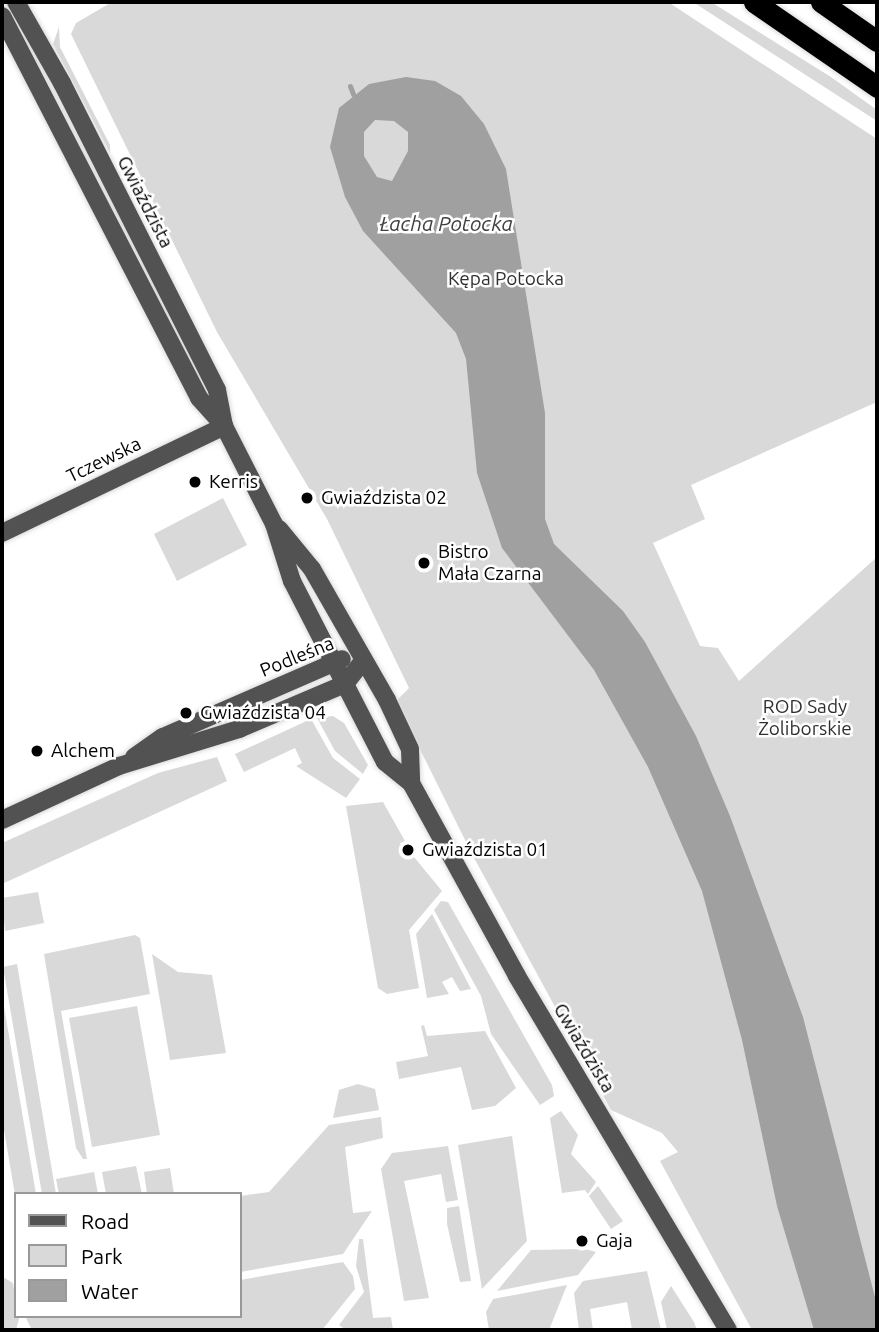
<!DOCTYPE html>
<html>
<head>
<meta charset="utf-8">
<style>
  body { margin:0 }
  #map { position:relative; width:879px; height:1332px; overflow:hidden; background:#fff; font-family:Ubuntu,sans-serif }
  div>[style] { position:absolute }
  [style*='--x'] { left:calc(var(--x)*1px); top:calc(var(--y)*1px); width:calc(var(--w)*1px); rotate:calc(var(--a)*1deg) }
  .green>* { inset:0; background:#d9d9d9 }
  .water>* { inset:0; background:#a0a0a0 }
  .stream>* { height:5px; margin:-2.5px; padding:0 2.5px; transform-origin:2.5px; border-radius:2.5px; background:#a0a0a0 }
  .roads { filter:drop-shadow(0 0 2px #dbdbdb) drop-shadow(0 0 2px #dbdbdb) }
  .minor>* { height:18px; margin:-9px; padding:0 9px; transform-origin:9px; border-radius:9px; background:#525252 }
  .highway>* { height:21px; margin:-10.5px; padding:0 10.5px; transform-origin:10.5px; border-radius:10.5px; background:#000 }
  .dots>* { width:19px; height:19px; translate:-50% -50%; box-sizing:border-box; border:4px solid #fff; border-radius:50% }
  span { translate:-50% -50%; white-space:nowrap; text-align:center; line-height:1.15; -webkit-text-stroke:5px #fff; paint-order:stroke }
  .street-label { font-size:19px; color:#000 }
  .park-label { font-size:19px; color:#303030 }
  .poi-label { font-size:19px; color:#000 }
  .left { translate:0 -50%; text-align:left }
  .water-label { font-size:21px; color:#414141; font-style:italic }
  .frame { position:absolute; inset:0; border:4px solid #000; pointer-events:none }
  .legend { position:absolute; left:14px; top:1192px; width:228px; height:126px; box-sizing:border-box; background:#fff; border:2px solid #999; margin:0; padding:9px 12px; list-style:none; font-size:21px; color:#000 }
  .legend li { display:flex; align-items:center; gap:14px; height:35px }
  .legend b { width:35px; border:2px solid #999 }
</style>
</head>
<body>
<div id="map">
  <div class="green">
    <i style="clip-path:polygon(112px 2px,668px 2px,877px 139px,877px 402px,691px 485px,705px 519px,653px 543px,700px 646px,718px 648px,739px 681px,877px 557px,877px 1330px,752px 1330px,660px 1161px,678px 1152px,662px 1133px,611px 1110px,473px 856px,396px 701px,409px 688px,327px 519px,217px 332px,71px 34px,76px 23px)"></i>
    <i style="clip-path:polygon(693px 2px,711px 2px,831px 77px,877px 110px,877px 121px)"></i>
    <i style="clip-path:polygon(59px 27px,60px 47px,110px 145px,110px 153px,53px 44px)"></i>
    <i style="clip-path:polygon(223px 498px,247px 545px,177px 581px,154px 534px)"></i>
    <i style="clip-path:polygon(333px 716px,344px 723px,368px 765px,363px 774px,335px 751px,317px 718px)"></i>
    <i style="clip-path:polygon(311px 719px,333px 758px,360px 779px,346px 798px,296px 766px,302px 763px,295px 748px,244px 772px,235px 754px)"></i>
    <i style="clip-path:polygon(217px 757px,227px 781px,2px 884px,2px 843px,158px 773px)"></i>
    <i style="clip-path:polygon(383px 802px,405px 841px,400px 843px,410px 859px,414px 857px,442px 891px,409px 930px,419px 988px,387px 994px,378px 988px,346px 806px)"></i>
    <i style="clip-path:polygon(38px 892px,44px 923px,5px 931px,2px 898px)"></i>
    <i style="clip-path:polygon(441px 901px,448px 902px,552px 1085px,554px 1096px,540px 1105px,491px 1034px,481px 996px,434px 910px)"></i>
    <i style="clip-path:polygon(432px 914px,471px 989px,460px 991px,452px 977px,442px 982px,449px 994px,427px 998px,416px 934px)"></i>
    <i style="clip-path:polygon(135px 935px,140px 938px,150px 994px,61px 1011px,87px 1159px,83px 1159px,76px 1148px,44px 954px)"></i>
    <i style="clip-path:polygon(152px 954px,178px 972px,212px 975px,226px 1053px,170px 1060px)"></i>
    <i style="clip-path:polygon(17px 964px,56px 1194px,42px 1194px,3px 967px)"></i>
    <i style="clip-path:polygon(2px 995px,36px 1194px,16px 1194px,16px 1201px,2px 1118px)"></i>
    <i style="clip-path:polygon(137px 1006px,160px 1135px,92px 1147px,69px 1018px)"></i>
    <i style="clip-path:polygon(424px 1025px,427px 1036px,485px 1031px,516px 1088px,495px 1106px,472px 1110px,461px 1067px,399px 1079px,396px 1062px,428px 1056px,421px 1026px)"></i>
    <i style="clip-path:polygon(358px 1084px,375px 1089px,379px 1110px,333px 1118px,339px 1090px)"></i>
    <i style="clip-path:polygon(561px 1111px,578px 1135px,571px 1154px,596px 1182px,588px 1194px,585px 1190px,562px 1193px,550px 1118px)"></i>
    <i style="clip-path:polygon(381px 1117px,383px 1138px,345px 1147px,353px 1213px,372px 1211px,343px 1254px,240px 1272px,240px 1196px,269px 1192px,329px 1125px)"></i>
    <i style="clip-path:polygon(512px 1136px,527px 1241px,482px 1289px,458px 1145px)"></i>
    <i style="clip-path:polygon(448px 1146px,458px 1200px,446px 1202px,441px 1174px,404px 1181px,429px 1298px,404px 1301px,381px 1169px,392px 1153px)"></i>
    <i style="clip-path:polygon(136px 1166px,142px 1194px,106px 1194px,102px 1172px)"></i>
    <i style="clip-path:polygon(170px 1168px,174px 1194px,147px 1194px,144px 1172px)"></i>
    <i style="clip-path:polygon(94px 1172px,98px 1194px,59px 1194px,56px 1179px)"></i>
    <i style="clip-path:polygon(598px 1186px,623px 1221px,611px 1229px,589px 1196px)"></i>
    <i style="clip-path:polygon(459px 1206px,471px 1281px,460px 1282px,447px 1224px,447px 1208px)"></i>
    <i style="clip-path:polygon(359px 1239px,363px 1239px,373px 1318px,391px 1317px,393px 1330px,346px 1330px,339px 1325px,364px 1292px,356px 1266px)"></i>
    <i style="clip-path:polygon(585px 1249px,596px 1252px,578px 1275px,497px 1291px,531px 1250px)"></i>
    <i style="clip-path:polygon(343px 1262px,353px 1276px,355px 1289px,322px 1330px,32px 1330px,25px 1316px,240px 1316px,240px 1280px)"></i>
    <i style="clip-path:polygon(647px 1271px,661px 1330px,632px 1330px,627px 1302px,590px 1309px,593px 1330px,579px 1330px,574px 1293px,583px 1281px)"></i>
    <i style="clip-path:polygon(3px 1277px,13px 1283px,19px 1319px,16px 1330px,2px 1330px)"></i>
    <i style="clip-path:polygon(567px 1285px,549px 1330px,489px 1330px,486px 1312px,493px 1299px)"></i>
    <i style="clip-path:polygon(671px 1286px,694px 1322px,697px 1330px,667px 1330px,661px 1302px)"></i>
  </div>
  <div class="water">
    <i style="clip-path:polygon(evenodd,406px 77px,435px 81px,461px 96px,484px 124px,506px 169px,545px 413px,545px 519px,554px 544px,623px 611px,645px 642px,696px 736px,730px 816px,803px 1017px,877px 1305px,877px 1330px,814px 1330px,777px 1206px,742px 1040px,702px 891px,648px 767px,594px 670px,502px 548px,477px 473px,466px 359px,456px 333px,363px 231px,345px 197px,330px 147px,339px 108px,369px 84px,406px 77px,375px 120px,394px 121px,408px 132px,408px 151px,392px 181px,377px 177px,364px 156px,364px 132px,375px 120px)"></i>
  </div>
  <div class="stream">
    <i style="--x:350;--y:86;--w:9;--a:69"></i>
  </div>
  <div class="roads">
    <div class="minor">
      <i style="--x:16;--y:2;--w:93;--a:60.4"></i>
      <i style="--x:62;--y:83;--w:344;--a:63.2"></i>
      <i style="--x:217;--y:390;--w:37;--a:79"></i>
      <i style="--x:2;--y:16;--w:430;--a:62.7"></i>
      <i style="--x:199;--y:398;--w:38;--a:48"></i>
      <i style="--x:224;--y:426;--w:110;--a:63"></i>
      <i style="--x:274;--y:524;--w:60;--a:72.5"></i>
      <i style="--x:292;--y:581;--w:203;--a:62.8"></i>
      <i style="--x:385;--y:762;--w:33;--a:39"></i>
      <i style="--x:411;--y:783;--w:220;--a:61.2"></i>
      <i style="--x:517;--y:976;--w:412;--a:59.2"></i>
      <i style="--x:279;--y:529;--w:52;--a:50.5"></i>
      <i style="--x:312;--y:569;--w:151;--a:60.2"></i>
      <i style="--x:387;--y:700;--w:54;--a:64.9"></i>
      <i style="--x:410;--y:749;--w:34;--a:88"></i>
      <i style="--x:2;--y:533;--w:246;--a:-25.7"></i>
      <i style="--x:134;--y:757;--w:35;--a:-35"></i>
      <i style="--x:163;--y:737;--w:195;--a:-23.5"></i>
      <i style="--x:2;--y:820;--w:129;--a:-24.8"></i>
      <i style="--x:119;--y:766;--w:126;--a:-17.1"></i>
      <i style="--x:239;--y:729;--w:115;--a:-23"></i>
      <i style="--x:345;--y:684;--w:29;--a:-52"></i>
    </div>
    <div class="highway">
      <i style="--x:754;--y:2;--w:150;--a:34.6"></i>
      <i style="--x:821;--y:2;--w:68;--a:34.9"></i>
    </div>
  </div>
  <div class="dots">
    <i style="left:195px;top:482px;background:#000"></i>
    <i style="left:307px;top:498px;background:#000"></i>
    <i style="left:424px;top:563px;background:#000"></i>
    <i style="left:186px;top:713px;background:#000"></i>
    <i style="left:37px;top:751px;background:#000"></i>
    <i style="left:408px;top:850px;background:#000"></i>
    <i style="left:582px;top:1241px;background:#000"></i>
  </div>
  <div class="street-label">
    <span style="left:145px;top:202px;rotate:63deg">Gwiaździsta</span>
    <span style="left:104px;top:460px;rotate:-26deg">Tczewska</span>
    <span style="left:297px;top:657px;rotate:-22deg">Podleśna</span>
    <span style="left:584px;top:1048px;rotate:59deg">Gwiaździsta</span>
  </div>
  <div class="park-label">
    <span style="left:506px;top:279px">Kępa Potocka</span>
    <span style="left:805px;top:718px">ROD Sady<br>Żoliborskie</span>
  </div>
  <div class="poi-label">
    <span class="left" style="left:209px;top:482px">Kerris</span>
    <span class="left" style="left:321px;top:498px">Gwiaździsta 02</span>
    <span class="left" style="left:438px;top:563px">Bistro<br>Mała Czarna</span>
    <span class="left" style="left:200px;top:713px">Gwiaździsta 04</span>
    <span class="left" style="left:51px;top:751px">Alchem</span>
    <span class="left" style="left:422px;top:850px">Gwiaździsta 01</span>
    <span class="left" style="left:596px;top:1241px">Gaja</span>
  </div>
  <div class="water-label">
    <span style="left:446px;top:223px">Łacha Potocka</span>
  </div>
  <div class="frame"></div>
  <ul class="legend">
  <li><b style="height:9px;background:#525252"></b>Road</li>
  <li><b style="height:19px;background:#d9d9d9"></b>Park</li>
  <li><b style="height:19px;background:#a0a0a0"></b>Water</li>
  </ul>
</div>
</body>
</html>
